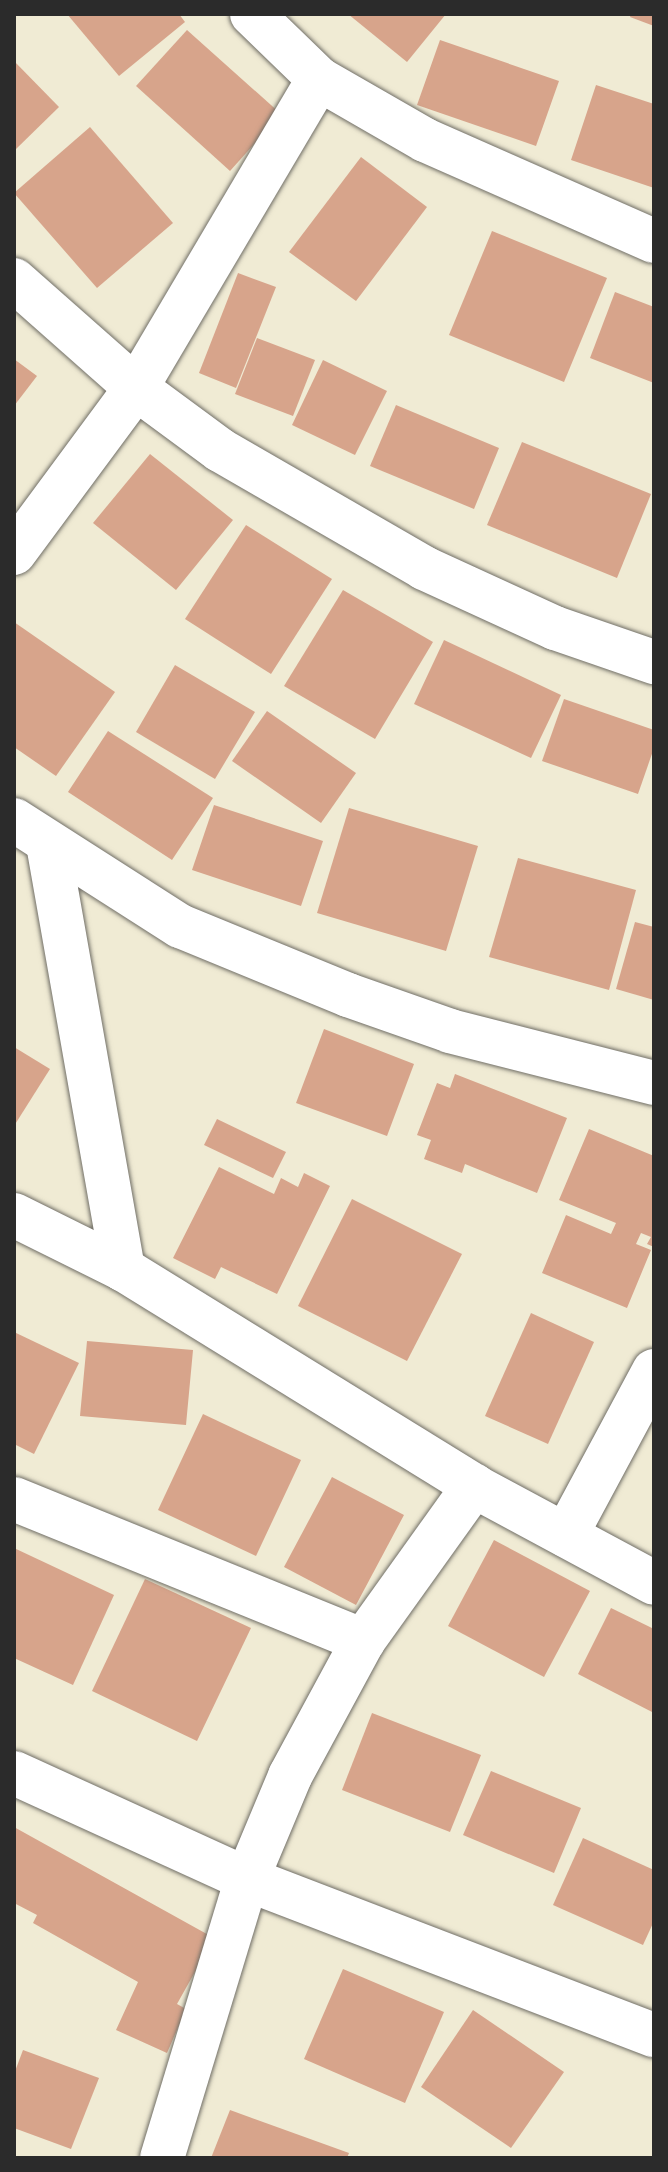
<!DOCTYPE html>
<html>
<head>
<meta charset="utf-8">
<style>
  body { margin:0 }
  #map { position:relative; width:668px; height:2172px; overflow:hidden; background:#f0ebd4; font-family:"Gochi Hand",sans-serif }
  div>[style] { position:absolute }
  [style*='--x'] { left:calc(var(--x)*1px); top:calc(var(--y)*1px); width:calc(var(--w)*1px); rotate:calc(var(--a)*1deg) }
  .building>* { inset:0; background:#d7a48b }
  .roads { filter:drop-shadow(0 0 2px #706e66) drop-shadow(0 0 2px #706e66) }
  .minor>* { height:44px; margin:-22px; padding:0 22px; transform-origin:22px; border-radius:22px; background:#fff }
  span { translate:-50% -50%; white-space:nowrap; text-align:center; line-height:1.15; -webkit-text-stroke:7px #fdfcf7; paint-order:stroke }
  .frame { position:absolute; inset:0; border:16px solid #2b2b2b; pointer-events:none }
</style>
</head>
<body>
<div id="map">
  <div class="building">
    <i style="clip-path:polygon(67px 14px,179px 14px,185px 22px,119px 76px)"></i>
    <i style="clip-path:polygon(348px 14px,446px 14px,407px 62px)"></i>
    <i style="clip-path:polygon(631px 14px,654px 14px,654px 26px,630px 17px)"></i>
    <i style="clip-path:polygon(187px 30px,281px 114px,230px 171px,136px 86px)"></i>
    <i style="clip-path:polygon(440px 40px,559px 81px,536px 146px,417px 105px)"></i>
    <i style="clip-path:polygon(14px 61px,59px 107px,14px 151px)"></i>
    <i style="clip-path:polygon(596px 85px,654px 104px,654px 188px,571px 160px)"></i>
    <i style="clip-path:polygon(90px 127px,173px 223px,97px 288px,14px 193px)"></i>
    <i style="clip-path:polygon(361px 157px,427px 207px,356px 301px,289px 252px)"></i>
    <i style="clip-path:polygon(492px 231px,607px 278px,564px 382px,449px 335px)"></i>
    <i style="clip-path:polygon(238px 273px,276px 287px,236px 388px,199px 373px)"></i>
    <i style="clip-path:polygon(615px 292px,654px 307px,654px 383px,590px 358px)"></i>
    <i style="clip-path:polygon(257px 338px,315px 360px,293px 416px,235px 394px)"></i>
    <i style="clip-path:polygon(14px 359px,37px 376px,14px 406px)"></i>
    <i style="clip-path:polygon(323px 360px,387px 391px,355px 455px,292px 425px)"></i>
    <i style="clip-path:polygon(396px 405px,499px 448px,474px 509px,370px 466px)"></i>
    <i style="clip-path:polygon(522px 442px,651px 494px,617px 578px,487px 525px)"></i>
    <i style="clip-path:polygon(150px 454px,233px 520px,176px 590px,93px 523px)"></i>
    <i style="clip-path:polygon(246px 525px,332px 579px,271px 674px,185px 619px)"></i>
    <i style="clip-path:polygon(343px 590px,433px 642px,375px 739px,284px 686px)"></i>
    <i style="clip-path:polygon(14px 622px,115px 692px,56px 776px,14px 747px)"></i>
    <i style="clip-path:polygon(444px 640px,561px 695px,531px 758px,414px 704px)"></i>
    <i style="clip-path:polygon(175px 665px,255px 712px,215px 779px,136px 732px)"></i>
    <i style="clip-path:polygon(564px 699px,654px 730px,654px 748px,638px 794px,542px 761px)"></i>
    <i style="clip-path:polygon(267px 711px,356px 773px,321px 823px,232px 761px)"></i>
    <i style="clip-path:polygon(108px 731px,213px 798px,172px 860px,68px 792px)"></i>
    <i style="clip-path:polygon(214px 805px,323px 841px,301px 906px,192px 870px)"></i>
    <i style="clip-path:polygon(349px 808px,478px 846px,446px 951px,317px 913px)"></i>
    <i style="clip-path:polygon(518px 858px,636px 890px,609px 990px,489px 957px)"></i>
    <i style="clip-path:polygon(635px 922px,654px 927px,654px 1000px,616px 989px)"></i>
    <i style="clip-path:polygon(324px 1029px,414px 1064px,387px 1136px,296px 1103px)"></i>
    <i style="clip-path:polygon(14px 1047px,50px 1069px,14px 1126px)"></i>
    <i style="clip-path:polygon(455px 1074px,567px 1118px,537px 1193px,465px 1164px,462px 1173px,424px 1159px,431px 1140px,417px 1135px,437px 1083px,450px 1088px)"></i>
    <i style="clip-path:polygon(217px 1119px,286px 1152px,273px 1178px,204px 1145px)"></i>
    <i style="clip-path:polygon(589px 1129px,654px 1156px,654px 1247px,647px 1244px,651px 1237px,641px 1233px,636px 1244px,651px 1250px,627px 1308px,542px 1273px,566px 1215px,611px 1234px,616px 1223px,559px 1200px)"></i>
    <i style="clip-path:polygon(219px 1167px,274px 1194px,281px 1178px,298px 1187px,304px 1173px,330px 1186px,277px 1294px,221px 1267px,215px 1279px,173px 1258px)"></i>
    <i style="clip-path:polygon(352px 1199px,462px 1254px,407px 1361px,298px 1306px)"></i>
    <i style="clip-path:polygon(531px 1313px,594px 1342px,548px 1444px,485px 1416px)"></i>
    <i style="clip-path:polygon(14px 1332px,79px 1363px,34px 1454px,14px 1444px)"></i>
    <i style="clip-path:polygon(87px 1341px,193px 1350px,186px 1425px,80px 1416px)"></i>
    <i style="clip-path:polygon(203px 1414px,301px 1460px,256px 1556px,158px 1510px)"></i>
    <i style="clip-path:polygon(332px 1477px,404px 1515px,356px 1605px,284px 1567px)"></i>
    <i style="clip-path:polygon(494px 1540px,590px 1591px,544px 1677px,448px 1626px)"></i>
    <i style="clip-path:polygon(14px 1548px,114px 1595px,73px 1685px,14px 1658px)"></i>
    <i style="clip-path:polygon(145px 1579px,251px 1628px,197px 1741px,92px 1691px)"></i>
    <i style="clip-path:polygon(611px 1608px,654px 1629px,654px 1713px,578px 1674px)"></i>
    <i style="clip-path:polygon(372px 1713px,481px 1755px,450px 1832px,342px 1790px)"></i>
    <i style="clip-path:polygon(491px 1771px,581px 1808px,554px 1873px,463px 1835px)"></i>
    <i style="clip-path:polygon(14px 1827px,214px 1938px,177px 2004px,186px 2009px,167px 2053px,116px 2030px,138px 1982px,33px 1923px,37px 1915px,14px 1903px)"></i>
    <i style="clip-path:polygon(583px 1838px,654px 1870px,654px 1921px,643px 1945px,553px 1905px)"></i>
    <i style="clip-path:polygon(343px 1969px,444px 2012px,405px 2103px,304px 2059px)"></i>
    <i style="clip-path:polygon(473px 2010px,564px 2072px,511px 2148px,421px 2087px)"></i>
    <i style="clip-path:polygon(23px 2050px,99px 2078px,71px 2149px,14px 2128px,14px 2074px)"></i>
    <i style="clip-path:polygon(230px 2110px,349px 2153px,347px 2158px,211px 2158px)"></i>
  </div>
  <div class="roads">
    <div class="minor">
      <i style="--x:252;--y:14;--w:93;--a:44.1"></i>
      <i style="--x:319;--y:79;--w:122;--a:29.9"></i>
      <i style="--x:425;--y:140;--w:250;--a:23.8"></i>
      <i style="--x:14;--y:280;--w:163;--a:41.5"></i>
      <i style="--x:136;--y:388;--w:104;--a:36.4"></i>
      <i style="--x:220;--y:450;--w:236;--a:30"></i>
      <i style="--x:424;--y:568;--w:144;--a:24.6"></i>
      <i style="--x:555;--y:628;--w:105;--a:19"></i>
      <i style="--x:14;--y:553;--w:205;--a:-53.5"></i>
      <i style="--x:136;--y:388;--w:359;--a:-59.4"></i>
      <i style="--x:14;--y:820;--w:197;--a:32.6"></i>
      <i style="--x:180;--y:926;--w:182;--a:22.3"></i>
      <i style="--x:348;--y:995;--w:108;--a:19.4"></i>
      <i style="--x:450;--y:1031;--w:211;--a:14.3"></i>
      <i style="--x:48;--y:844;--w:432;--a:80"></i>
      <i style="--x:14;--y:1215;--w:122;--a:26.4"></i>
      <i style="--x:123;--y:1269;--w:413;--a:31.7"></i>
      <i style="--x:474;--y:1486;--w:204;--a:28.3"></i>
      <i style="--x:14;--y:1499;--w:377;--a:22.1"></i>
      <i style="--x:566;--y:1535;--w:186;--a:-61.8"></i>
      <i style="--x:14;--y:1773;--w:256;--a:24.5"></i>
      <i style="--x:247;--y:1879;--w:436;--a:21"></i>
      <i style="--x:162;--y:2158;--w:292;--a:-73.1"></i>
      <i style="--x:247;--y:1879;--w:112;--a:-67.3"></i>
      <i style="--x:290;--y:1776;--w:153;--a:-61.6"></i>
      <i style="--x:363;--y:1641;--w:191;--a:-54.4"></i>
    </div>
  </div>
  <div class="frame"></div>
</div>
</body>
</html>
